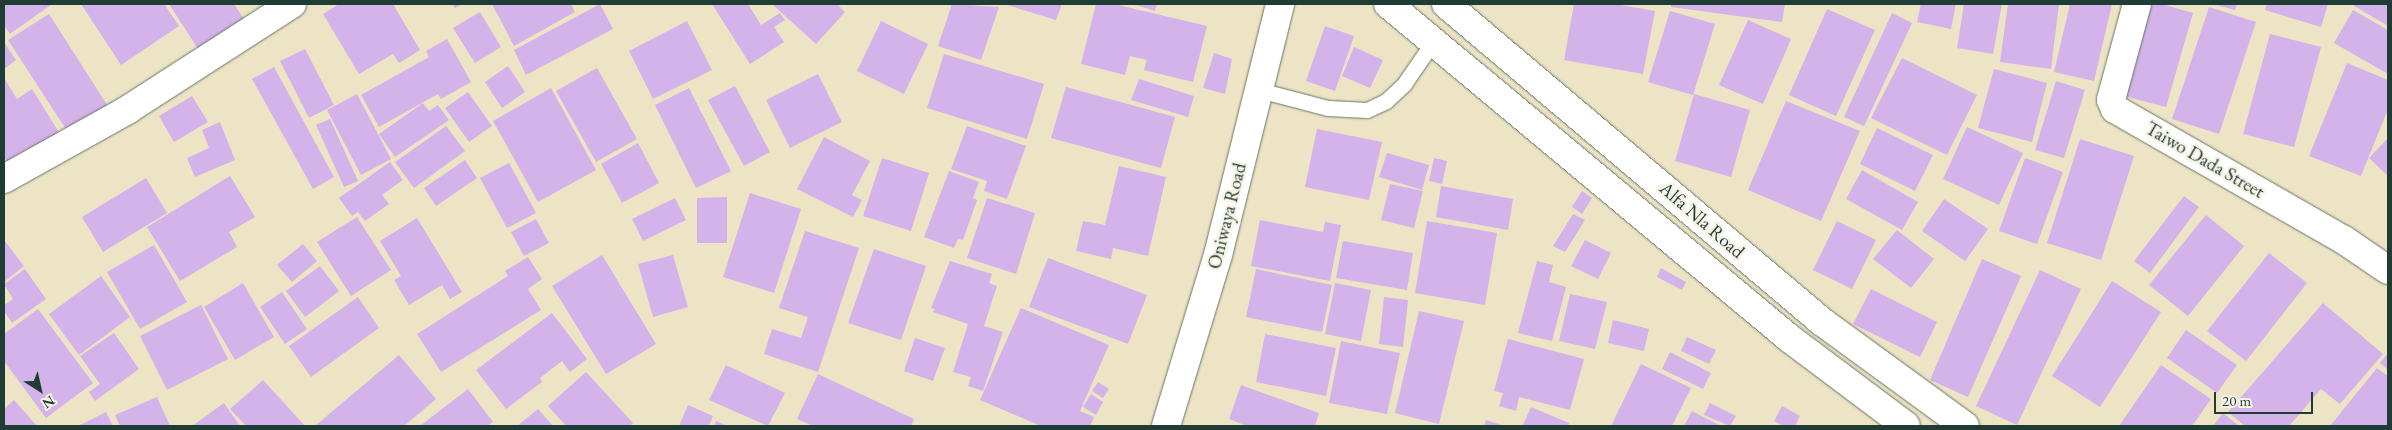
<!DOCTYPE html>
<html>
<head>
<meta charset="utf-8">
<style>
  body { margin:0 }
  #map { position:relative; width:2392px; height:430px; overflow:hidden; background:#ede4c6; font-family:"EB Garamond",serif }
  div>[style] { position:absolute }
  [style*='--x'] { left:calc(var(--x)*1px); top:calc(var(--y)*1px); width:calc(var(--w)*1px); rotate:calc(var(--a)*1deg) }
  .building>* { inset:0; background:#d4b2ea }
  .roads { filter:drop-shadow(0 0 1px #677767) drop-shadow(0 0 1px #677767) }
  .service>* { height:15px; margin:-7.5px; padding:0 7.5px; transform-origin:7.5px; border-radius:7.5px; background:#fff }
  .minor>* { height:28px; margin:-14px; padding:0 14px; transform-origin:14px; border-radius:14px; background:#fff }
  .secondary>* { height:28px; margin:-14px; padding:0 14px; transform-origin:14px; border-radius:14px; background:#fff }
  span { translate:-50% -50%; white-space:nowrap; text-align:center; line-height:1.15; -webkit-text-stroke:5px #f7f3e8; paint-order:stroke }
  .street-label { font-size:19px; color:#1f3d34 }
  .frame { position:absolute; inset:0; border:5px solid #1f3d34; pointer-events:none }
  .north { position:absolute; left:15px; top:365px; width:50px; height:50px; -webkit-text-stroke:4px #f7f3e8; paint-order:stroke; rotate:145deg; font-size:14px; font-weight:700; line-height:20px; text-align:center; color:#1f3d34 }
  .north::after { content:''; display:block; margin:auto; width:18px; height:22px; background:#1f3d34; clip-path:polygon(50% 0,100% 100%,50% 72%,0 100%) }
  .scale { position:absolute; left:2214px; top:392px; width:99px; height:22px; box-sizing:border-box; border:2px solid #1f3d34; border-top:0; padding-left:6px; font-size:15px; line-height:18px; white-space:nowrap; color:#1f3d34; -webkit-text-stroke:4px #f7f3e8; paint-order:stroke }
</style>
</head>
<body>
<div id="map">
  <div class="building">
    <i style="clip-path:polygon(4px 4px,52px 4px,10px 34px,4px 25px)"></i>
    <i style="clip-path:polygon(81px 4px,164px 4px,179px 26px,121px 65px)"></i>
    <i style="clip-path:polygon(169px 4px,234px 4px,246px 22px,200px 52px)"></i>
    <i style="clip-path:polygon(339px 4px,393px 4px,420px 50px,399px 63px,393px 54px,359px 74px,323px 14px)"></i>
    <i style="clip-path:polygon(452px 4px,462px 4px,455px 8px)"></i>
    <i style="clip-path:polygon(492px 4px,571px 4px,575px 12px,514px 46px)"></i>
    <i style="clip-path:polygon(600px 4px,613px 29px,526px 75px,514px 50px)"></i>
    <i style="clip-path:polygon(712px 4px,748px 4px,761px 25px,780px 13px,785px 20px,774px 27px,784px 42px,750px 64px)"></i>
    <i style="clip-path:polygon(772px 4px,837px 4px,845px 12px,816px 44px)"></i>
    <i style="clip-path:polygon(952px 4px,999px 7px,981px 60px,938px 46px)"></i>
    <i style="clip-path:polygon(1004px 4px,1062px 4px,1056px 20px)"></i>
    <i style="clip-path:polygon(1096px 4px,1114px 4px,1207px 26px,1193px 82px,1144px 70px,1147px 60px,1130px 56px,1125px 75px,1081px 64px)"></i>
    <i style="clip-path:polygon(1133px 4px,1157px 4px,1155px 11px)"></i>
    <i style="clip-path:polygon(1574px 4px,1615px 4px,1655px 11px,1643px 74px,1564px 60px)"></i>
    <i style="clip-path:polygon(1671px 4px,1785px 4px,1782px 22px,1671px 7px)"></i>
    <i style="clip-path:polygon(1921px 4px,1956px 4px,1951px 29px,1917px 22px)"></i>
    <i style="clip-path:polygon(1964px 4px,2002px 4px,1993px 54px,1957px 48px)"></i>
    <i style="clip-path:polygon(2008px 4px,2059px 4px,2051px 69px,2000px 62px)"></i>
    <i style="clip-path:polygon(2070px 4px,2112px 4px,2094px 81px,2054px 72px)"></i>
    <i style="clip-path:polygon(2147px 4px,2162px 4px,2193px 13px,2166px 107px,2120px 95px)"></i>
    <i style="clip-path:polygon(2213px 4px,2237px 4px,2235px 10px)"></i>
    <i style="clip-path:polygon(2267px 4px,2328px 4px,2321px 27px,2265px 10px)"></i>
    <i style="clip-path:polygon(2351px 4px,2388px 4px,2388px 26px)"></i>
    <i style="clip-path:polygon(2209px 7px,2256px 22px,2219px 134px,2172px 119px)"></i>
    <i style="clip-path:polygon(1827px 9px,1875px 30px,1836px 116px,1789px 95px)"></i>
    <i style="clip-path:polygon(2353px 10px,2388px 30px,2388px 74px,2334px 43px)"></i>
    <i style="clip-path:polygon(1670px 11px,1715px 24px,1693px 95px,1648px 82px)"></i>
    <i style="clip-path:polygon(480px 12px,501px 47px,475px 63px,453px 28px)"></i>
    <i style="clip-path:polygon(1892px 13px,1912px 23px,1864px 126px,1844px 117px)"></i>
    <i style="clip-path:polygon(49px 14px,109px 108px,69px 134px,8px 40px)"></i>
    <i style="clip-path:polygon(1748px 20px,1791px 39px,1763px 104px,1719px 85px)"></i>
    <i style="clip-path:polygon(687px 21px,712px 70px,653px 99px,629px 51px)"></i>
    <i style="clip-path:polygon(881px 21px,928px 44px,904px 94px,857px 71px)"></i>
    <i style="clip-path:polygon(1325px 26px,1354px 36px,1335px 91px,1306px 81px)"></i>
    <i style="clip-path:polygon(2270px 34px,2321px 47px,2294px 147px,2243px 134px)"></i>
    <i style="clip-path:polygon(447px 39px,471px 82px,441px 99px,438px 94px,379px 127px,361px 95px,429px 57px,426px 51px)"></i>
    <i style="clip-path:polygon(4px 42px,16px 60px,4px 69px)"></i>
    <i style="clip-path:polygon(1354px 47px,1383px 60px,1370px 88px,1342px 76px)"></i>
    <i style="clip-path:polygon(305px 49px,334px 105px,309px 118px,280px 61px)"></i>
    <i style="clip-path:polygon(1214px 53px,1232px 59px,1225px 94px,1203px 88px)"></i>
    <i style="clip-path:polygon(944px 54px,1044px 84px,1027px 139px,927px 108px)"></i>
    <i style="clip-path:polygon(1902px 58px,1977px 95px,1947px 155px,1871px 118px)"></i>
    <i style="clip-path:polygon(2347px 63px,2388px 80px,2388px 109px,2361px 176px,2309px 156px)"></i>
    <i style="clip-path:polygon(508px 66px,525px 92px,502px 108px,485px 82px)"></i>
    <i style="clip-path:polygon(274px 67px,334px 177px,313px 189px,252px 79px)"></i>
    <i style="clip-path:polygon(597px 68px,637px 139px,596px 162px,556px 91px)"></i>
    <i style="clip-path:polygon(1994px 69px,2047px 83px,2032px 142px,1978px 128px)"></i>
    <i style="clip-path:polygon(818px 74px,842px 122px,790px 148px,766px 100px)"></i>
    <i style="clip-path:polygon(4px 78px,17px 99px,32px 89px,62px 137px,12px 169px,4px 156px)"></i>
    <i style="clip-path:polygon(1139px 79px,1194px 96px,1188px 117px,1131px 100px)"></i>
    <i style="clip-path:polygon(2056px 81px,2085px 90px,2064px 158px,2035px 150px)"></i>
    <i style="clip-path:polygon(735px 86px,770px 152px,744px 166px,708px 100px)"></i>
    <i style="clip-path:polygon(1066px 87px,1175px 117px,1161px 168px,1051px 138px)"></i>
    <i style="clip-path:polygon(551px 88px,596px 170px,538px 202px,493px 121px)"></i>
    <i style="clip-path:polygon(689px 88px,731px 171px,696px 188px,655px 105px)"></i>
    <i style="clip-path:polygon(468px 92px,492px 126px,469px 142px,445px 108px)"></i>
    <i style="clip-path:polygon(357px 94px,391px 159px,361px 175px,327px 110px)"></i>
    <i style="clip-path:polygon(1694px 94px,1750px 110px,1731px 177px,1675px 161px)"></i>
    <i style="clip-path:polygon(192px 96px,208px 122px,174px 142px,159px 116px)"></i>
    <i style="clip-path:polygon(1786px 101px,1860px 131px,1821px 221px,1748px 190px)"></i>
    <i style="clip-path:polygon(423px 103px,429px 111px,438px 105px,449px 120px,395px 157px,379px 134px)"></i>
    <i style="clip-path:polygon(330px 119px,358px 181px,344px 187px,316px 125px)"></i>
    <i style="clip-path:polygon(220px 122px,235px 160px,195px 177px,187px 158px,209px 148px,202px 130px)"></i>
    <i style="clip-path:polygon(446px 126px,465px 151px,414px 188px,395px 162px)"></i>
    <i style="clip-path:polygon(967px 126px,1026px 146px,1007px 199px,984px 191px,987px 181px,951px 169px)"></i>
    <i style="clip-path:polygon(1967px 127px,2023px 153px,1999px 205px,1943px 179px)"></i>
    <i style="clip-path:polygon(1877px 128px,1933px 155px,1915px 191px,1860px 164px)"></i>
    <i style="clip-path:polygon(1317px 129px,1382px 142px,1369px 200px,1305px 187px)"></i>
    <i style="clip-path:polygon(824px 137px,870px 161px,852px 195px,862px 200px,853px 217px,797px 189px)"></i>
    <i style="clip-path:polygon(2388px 138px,2388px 176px,2369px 158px)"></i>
    <i style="clip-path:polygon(2080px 139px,2134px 156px,2101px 260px,2047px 243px)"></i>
    <i style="clip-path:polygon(638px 143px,659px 183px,622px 203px,601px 164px)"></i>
    <i style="clip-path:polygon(1387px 153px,1429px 165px,1422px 190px,1379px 177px)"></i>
    <i style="clip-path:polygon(882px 158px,929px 173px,911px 231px,863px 216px)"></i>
    <i style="clip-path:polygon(1434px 158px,1447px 161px,1442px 184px,1429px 181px)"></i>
    <i style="clip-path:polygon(2025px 158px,2063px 172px,2037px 244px,1999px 231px)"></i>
    <i style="clip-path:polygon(465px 160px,477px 178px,436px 206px,424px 188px)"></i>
    <i style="clip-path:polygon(390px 162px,403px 180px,382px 195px,389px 204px,365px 221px,358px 212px,352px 216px,339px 198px)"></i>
    <i style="clip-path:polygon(509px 163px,536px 213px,507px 228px,480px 178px)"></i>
    <i style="clip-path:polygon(1119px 166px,1166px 177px,1148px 256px,1113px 248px,1111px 259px,1076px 251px,1083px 221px,1105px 225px)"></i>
    <i style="clip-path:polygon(1862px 170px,1918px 202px,1902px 230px,1846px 199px)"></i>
    <i style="clip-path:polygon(949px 171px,979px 182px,973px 198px,977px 200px,963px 240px,958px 239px,954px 248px,924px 237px)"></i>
    <i style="clip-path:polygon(230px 176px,255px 217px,229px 232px,237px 247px,180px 281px,147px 227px)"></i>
    <i style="clip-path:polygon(146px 178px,167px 213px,103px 252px,82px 217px)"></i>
    <i style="clip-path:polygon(1390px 184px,1423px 191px,1414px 228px,1381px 220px)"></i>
    <i style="clip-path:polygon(1441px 186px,1513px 199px,1508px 230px,1436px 217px)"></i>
    <i style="clip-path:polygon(1582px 191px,1592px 198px,1582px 214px,1572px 207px)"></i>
    <i style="clip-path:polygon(750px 193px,801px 209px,774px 293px,723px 277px)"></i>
    <i style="clip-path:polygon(2184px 196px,2199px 207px,2150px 273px,2134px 261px)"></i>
    <i style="clip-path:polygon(727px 197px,727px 243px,697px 243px,697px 198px)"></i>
    <i style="clip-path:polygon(675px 198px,686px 220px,643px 241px,632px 219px)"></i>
    <i style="clip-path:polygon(987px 198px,1035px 213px,1016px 274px,967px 258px)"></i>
    <i style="clip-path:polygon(1944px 199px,1988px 229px,1965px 261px,1922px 231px)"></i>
    <i style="clip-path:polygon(1573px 214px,1585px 220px,1565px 252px,1553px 246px)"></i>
    <i style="clip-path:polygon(2206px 215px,2244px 246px,2188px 316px,2149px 285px)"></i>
    <i style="clip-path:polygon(357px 217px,391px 270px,351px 296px,317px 242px)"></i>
    <i style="clip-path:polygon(417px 218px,462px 292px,450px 299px,442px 285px,409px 305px,394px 280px,401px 276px,380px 241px)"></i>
    <i style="clip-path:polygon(536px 219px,549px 243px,524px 256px,511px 232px)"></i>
    <i style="clip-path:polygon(1260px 220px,1323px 232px,1325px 222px,1341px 225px,1330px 281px,1251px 266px)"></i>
    <i style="clip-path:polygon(1427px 221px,1497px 233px,1485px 305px,1415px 293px)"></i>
    <i style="clip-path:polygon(1837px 221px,1876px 240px,1852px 289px,1813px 270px)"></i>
    <i style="clip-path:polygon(1897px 230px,1934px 259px,1911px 288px,1873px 259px)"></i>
    <i style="clip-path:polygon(805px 231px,859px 248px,818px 372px,764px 354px,772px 329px,801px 338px,808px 317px,779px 308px)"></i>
    <i style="clip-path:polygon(4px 240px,24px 266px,4px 282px)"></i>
    <i style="clip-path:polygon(1585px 240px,1611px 253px,1598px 279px,1571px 266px)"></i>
    <i style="clip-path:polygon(1343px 241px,1413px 253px,1407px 290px,1336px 278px)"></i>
    <i style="clip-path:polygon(303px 244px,317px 261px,292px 282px,277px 265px)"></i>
    <i style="clip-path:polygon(154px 245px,187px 302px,140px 329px,107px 272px)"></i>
    <i style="clip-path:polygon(874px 249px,926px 266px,901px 340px,848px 323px)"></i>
    <i style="clip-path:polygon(2269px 253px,2307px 283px,2246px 361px,2207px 331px)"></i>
    <i style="clip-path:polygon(602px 255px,656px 344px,606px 374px,552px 286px)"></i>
    <i style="clip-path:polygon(673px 255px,688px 307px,653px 317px,638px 264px)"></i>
    <i style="clip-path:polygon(528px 257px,542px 279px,528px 289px,541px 310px,441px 372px,417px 334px,508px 276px,505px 271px)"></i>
    <i style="clip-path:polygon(1048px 258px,1147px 295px,1128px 344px,1029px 307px)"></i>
    <i style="clip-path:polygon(1982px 259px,2021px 276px,1968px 397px,1930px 380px)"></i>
    <i style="clip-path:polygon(950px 261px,992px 274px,989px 283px,997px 286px,984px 326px,1003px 332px,983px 391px,968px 386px,971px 377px,953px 372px,968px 324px,933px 312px,935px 309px,931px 308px)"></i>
    <i style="clip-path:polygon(1537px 261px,1553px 265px,1549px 282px,1566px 287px,1552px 341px,1518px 333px)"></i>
    <i style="clip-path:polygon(320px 266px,339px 291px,305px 317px,286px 291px)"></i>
    <i style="clip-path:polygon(1661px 268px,1686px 282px,1682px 290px,1657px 277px)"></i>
    <i style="clip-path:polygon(25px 269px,46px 299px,12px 323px,4px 311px,4px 305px,13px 299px,4px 284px)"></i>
    <i style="clip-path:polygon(1256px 269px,1332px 285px,1322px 332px,1246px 317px)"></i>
    <i style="clip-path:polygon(2040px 270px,2081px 289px,2017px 425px,1976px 406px)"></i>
    <i style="clip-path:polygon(101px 276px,130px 317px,79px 355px,49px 314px)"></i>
    <i style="clip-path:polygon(2112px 281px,2161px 312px,2100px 407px,2052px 376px)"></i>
    <i style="clip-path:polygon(243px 283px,274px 337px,235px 360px,204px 307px)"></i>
    <i style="clip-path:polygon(1335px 283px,1371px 290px,1361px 341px,1325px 334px)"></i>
    <i style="clip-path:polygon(1871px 289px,1937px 322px,1920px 357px,1853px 324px)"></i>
    <i style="clip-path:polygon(282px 292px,307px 329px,285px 344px,260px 307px)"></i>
    <i style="clip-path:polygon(1570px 294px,1607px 302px,1595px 349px,1559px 341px)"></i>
    <i style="clip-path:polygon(358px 297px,379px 328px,311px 377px,289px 346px)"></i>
    <i style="clip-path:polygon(1384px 297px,1408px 300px,1403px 347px,1379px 344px)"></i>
    <i style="clip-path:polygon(2323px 303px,2383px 354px,2340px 404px,2321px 389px,2289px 426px,2245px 426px,2228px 412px)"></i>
    <i style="clip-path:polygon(201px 305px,228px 359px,167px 390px,140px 336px)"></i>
    <i style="clip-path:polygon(1021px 308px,1109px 345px,1080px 411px,1094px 417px,1090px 426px,1041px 426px,980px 400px)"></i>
    <i style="clip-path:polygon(38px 309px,93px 383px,46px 418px,4px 361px,4px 334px)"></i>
    <i style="clip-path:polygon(1419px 311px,1464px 321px,1439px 424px,1395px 413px)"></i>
    <i style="clip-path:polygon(552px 313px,587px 359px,570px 372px,562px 361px,540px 378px,542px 382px,506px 409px,476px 370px)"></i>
    <i style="clip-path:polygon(1613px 320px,1649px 329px,1644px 351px,1608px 343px)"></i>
    <i style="clip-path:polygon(2186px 330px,2237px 365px,2217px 393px,2167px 358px)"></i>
    <i style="clip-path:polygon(114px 333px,139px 369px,95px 401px,89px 392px,100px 384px,80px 356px)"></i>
    <i style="clip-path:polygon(1265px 334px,1336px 348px,1326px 396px,1256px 382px)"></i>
    <i style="clip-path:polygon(1687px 337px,1716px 350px,1709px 364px,1681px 351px)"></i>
    <i style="clip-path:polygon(915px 338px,945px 348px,933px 381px,904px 371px)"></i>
    <i style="clip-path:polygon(1508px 339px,1584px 359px,1570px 410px,1519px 397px,1516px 411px,1499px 406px,1503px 393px,1494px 391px)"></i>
    <i style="clip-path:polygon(1341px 341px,1400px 353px,1387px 414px,1329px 403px)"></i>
    <i style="clip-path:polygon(1670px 352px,1711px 373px,1703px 389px,1662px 369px)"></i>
    <i style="clip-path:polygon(2388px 353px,2388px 370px,2380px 363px)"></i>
    <i style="clip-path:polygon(399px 355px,436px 399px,404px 426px,315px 426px)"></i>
    <i style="clip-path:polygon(1641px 364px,1691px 388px,1672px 426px,1611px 426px)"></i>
    <i style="clip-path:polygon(726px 365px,785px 393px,768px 426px,709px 400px)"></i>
    <i style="clip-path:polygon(2161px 365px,2211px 399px,2192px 426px,2119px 426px)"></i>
    <i style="clip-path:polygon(2377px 368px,2388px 376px,2388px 426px,2330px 426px)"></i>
    <i style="clip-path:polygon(586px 372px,633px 423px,629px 426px,566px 426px,548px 406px)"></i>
    <i style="clip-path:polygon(818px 374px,914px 419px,911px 426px,813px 426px,797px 419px)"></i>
    <i style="clip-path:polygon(263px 380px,305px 426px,246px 426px,230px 409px)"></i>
    <i style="clip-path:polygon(1098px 382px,1109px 389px,1103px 398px,1092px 391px)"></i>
    <i style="clip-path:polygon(1241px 385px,1319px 413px,1315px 426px,1247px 426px,1229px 419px)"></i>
    <i style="clip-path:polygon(468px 389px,493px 422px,487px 426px,420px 426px)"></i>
    <i style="clip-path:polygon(1091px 394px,1103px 402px,1096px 415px,1083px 407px)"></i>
    <i style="clip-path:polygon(157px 397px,170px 426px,120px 426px,115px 415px)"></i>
    <i style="clip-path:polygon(14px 400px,37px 426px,4px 426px,4px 409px)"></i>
    <i style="clip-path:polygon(224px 403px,240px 426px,192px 426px)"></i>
    <i style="clip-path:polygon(1710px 403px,1736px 416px,1730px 426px,1704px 415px)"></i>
    <i style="clip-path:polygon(688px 405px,713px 416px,709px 426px,679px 426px)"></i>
    <i style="clip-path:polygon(1782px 406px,1800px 416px,1795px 426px,1783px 426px,1774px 421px)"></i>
    <i style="clip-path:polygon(1531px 407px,1569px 423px,1568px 426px,1523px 425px)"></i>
    <i style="clip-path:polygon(538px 409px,553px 426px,517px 426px)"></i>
    <i style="clip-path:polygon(1692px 411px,1721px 426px,1684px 426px)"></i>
    <i style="clip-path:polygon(106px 412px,113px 426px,78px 426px)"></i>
    <i style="clip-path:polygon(2223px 413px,2239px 426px,2213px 426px)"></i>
    <i style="clip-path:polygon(1486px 420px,1505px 426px,1484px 426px)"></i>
    <i style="clip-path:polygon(716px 421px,727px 426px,714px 426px)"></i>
  </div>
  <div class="roads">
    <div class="service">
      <i style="--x:1259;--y:90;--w:71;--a:14.6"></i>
      <i style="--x:1328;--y:108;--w:39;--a:3"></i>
      <i style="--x:1367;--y:110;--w:21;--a:-25"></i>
      <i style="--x:1386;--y:101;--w:25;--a:-43"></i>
      <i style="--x:1404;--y:84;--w:51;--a:-55.4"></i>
    </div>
    <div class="minor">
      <i style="--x:2137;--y:4;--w:99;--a:105.2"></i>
      <i style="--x:2111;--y:100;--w:10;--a:66"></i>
      <i style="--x:2115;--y:109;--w:264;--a:29.8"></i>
      <i style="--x:2344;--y:240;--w:53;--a:34.3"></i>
      <i style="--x:4;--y:179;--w:143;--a:-29.2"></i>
      <i style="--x:129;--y:109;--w:194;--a:-32.8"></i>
    </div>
    <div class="secondary">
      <i style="--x:1388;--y:4;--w:522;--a:39.79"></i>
      <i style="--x:1789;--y:338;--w:146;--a:36.9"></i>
      <i style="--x:1446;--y:4;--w:491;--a:40.2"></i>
      <i style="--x:1821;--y:321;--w:178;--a:36.1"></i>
      <i style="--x:1166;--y:426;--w:179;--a:-73.1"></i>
      <i style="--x:1218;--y:255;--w:259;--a:-76.1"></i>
    </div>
  </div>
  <div class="street-label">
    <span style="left:2205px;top:160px;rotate:30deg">Taiwo Dada Street</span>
    <span style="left:1227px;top:216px;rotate:-76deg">Oniwaya Road</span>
    <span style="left:1702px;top:220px;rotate:41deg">Alfa Nla Road</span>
  </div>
  <div class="frame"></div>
  <div class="north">N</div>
  <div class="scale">20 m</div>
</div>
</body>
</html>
